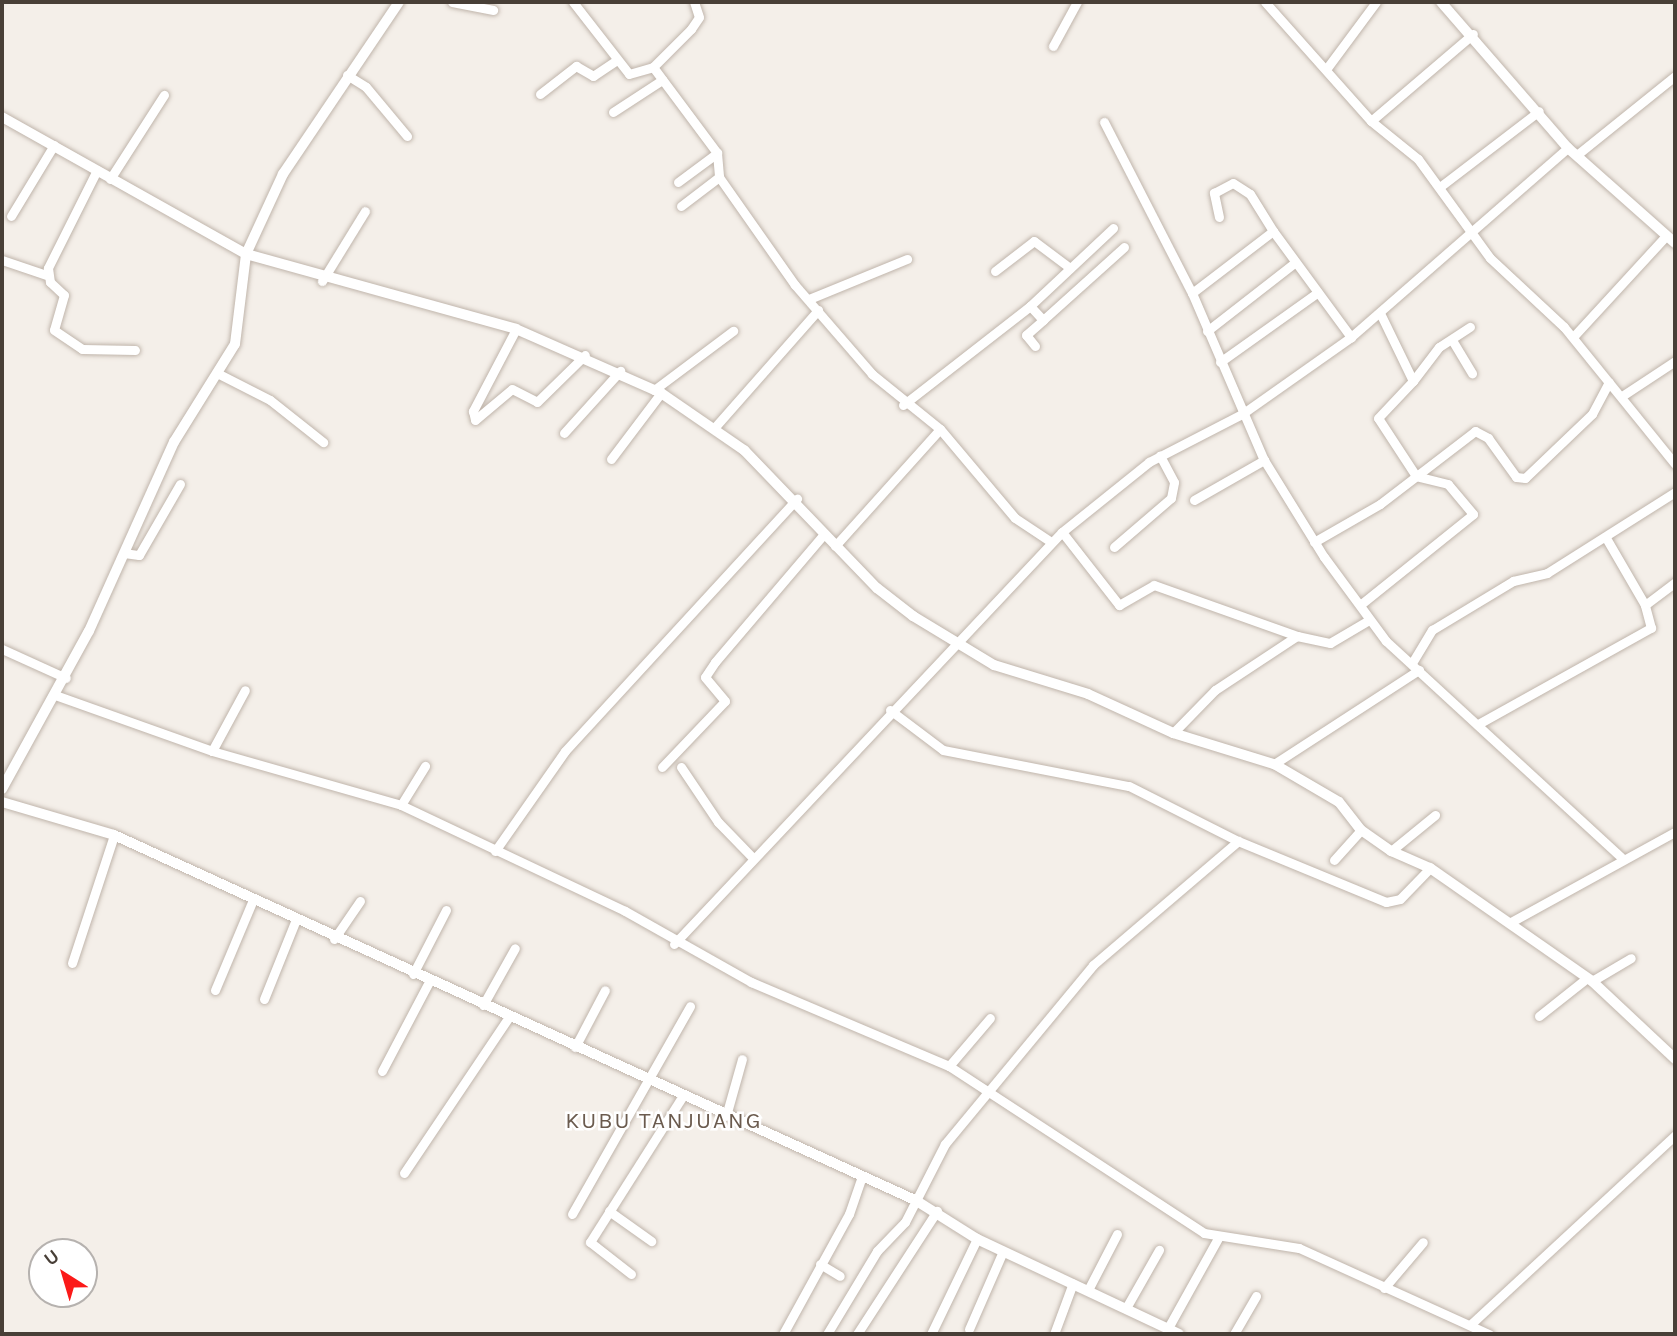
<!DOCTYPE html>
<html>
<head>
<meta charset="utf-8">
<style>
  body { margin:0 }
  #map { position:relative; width:1677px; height:1336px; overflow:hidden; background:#f4efe9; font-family:Karla,sans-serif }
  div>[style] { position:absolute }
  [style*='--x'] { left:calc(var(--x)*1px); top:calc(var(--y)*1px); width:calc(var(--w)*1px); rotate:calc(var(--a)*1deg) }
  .roads { filter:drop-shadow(0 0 2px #c0b5ab) drop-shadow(0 0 2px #c0b5ab) }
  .minor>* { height:9px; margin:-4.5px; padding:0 4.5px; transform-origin:4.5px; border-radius:4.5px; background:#fff }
  .tertiary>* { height:10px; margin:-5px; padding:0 5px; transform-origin:5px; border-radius:5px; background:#fff }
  span { translate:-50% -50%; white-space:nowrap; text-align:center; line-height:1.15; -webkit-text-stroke:5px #fff; paint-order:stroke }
  .quarter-label { font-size:23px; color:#6b5b4e; letter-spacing:2px }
  .frame { position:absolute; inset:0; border:4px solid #483f37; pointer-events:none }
  .north { position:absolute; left:28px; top:1238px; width:70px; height:70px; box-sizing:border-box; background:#fff; border:2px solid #b6b2af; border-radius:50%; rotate:323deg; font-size:19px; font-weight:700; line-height:28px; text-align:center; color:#483f37 }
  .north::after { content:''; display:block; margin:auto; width:24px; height:32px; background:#fb1a19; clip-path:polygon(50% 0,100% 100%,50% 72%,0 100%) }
</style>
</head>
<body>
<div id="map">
  <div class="roads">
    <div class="minor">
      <i style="--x:452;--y:2;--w:42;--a:11"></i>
      <i style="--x:573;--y:2;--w:91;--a:52.1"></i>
      <i style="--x:629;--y:74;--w:25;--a:-16"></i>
      <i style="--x:653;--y:67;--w:54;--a:-45"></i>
      <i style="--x:691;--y:29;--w:14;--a:-56"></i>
      <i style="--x:699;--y:17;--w:16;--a:-108"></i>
      <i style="--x:1265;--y:2;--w:159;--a:48.3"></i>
      <i style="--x:1371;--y:121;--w:60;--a:39"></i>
      <i style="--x:1418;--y:159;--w:122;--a:54"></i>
      <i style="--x:1490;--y:258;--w:101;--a:43"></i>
      <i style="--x:1564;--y:327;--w:176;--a:51"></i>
      <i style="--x:1053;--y:46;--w:50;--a:-61.4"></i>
      <i style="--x:653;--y:67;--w:107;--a:53.3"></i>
      <i style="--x:717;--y:153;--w:24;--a:85"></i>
      <i style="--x:719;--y:177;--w:132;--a:54.9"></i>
      <i style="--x:795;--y:285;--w:118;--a:49.1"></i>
      <i style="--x:872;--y:374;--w:87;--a:39"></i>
      <i style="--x:940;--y:429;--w:116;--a:49.9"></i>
      <i style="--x:1015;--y:518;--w:43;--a:33.7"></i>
      <i style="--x:1327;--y:68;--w:82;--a:-53.4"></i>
      <i style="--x:347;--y:75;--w:22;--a:32"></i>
      <i style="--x:366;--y:87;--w:64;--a:50.1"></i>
      <i style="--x:540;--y:94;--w:46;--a:-37.9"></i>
      <i style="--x:576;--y:66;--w:20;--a:30"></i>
      <i style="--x:593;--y:76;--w:27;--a:-34"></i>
      <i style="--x:613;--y:112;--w:59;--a:-33.1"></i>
      <i style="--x:1371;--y:121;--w:134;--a:-40.5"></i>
      <i style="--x:1104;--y:122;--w:192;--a:62.8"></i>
      <i style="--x:1192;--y:293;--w:182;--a:66.7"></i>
      <i style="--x:1264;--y:460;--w:114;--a:58.3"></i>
      <i style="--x:1324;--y:557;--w:104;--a:53.6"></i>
      <i style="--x:1386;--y:641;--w:319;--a:42.6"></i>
      <i style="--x:1578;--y:154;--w:124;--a:-38.8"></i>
      <i style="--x:97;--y:170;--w:110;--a:116.6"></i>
      <i style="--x:48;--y:268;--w:14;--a:82"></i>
      <i style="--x:50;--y:282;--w:19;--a:43"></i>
      <i style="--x:64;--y:295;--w:36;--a:106"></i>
      <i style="--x:54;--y:330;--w:34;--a:34"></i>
      <i style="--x:82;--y:349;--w:53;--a:1.1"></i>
      <i style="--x:110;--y:179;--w:100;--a:-57.3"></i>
      <i style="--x:678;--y:182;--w:49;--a:-36.6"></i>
      <i style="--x:1441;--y:186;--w:123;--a:-37.4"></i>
      <i style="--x:681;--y:206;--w:48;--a:-37.3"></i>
      <i style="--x:11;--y:216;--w:83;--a:-58.8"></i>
      <i style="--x:1219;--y:217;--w:25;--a:-102"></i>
      <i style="--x:1214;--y:193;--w:21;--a:-28"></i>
      <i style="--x:1233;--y:183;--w:20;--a:33"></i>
      <i style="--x:1250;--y:194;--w:44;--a:58.1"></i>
      <i style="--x:2;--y:260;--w:46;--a:18.8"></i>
      <i style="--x:995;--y:271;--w:49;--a:-37.6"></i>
      <i style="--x:1034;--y:241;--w:45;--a:36.9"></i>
      <i style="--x:322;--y:281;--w:82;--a:-58.4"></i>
      <i style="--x:1192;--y:293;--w:102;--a:-37.4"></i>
      <i style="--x:1273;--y:231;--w:132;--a:53.7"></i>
      <i style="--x:809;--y:299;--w:106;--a:-22.2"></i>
      <i style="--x:1030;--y:306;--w:19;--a:47"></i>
      <i style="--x:1043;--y:320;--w:109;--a:-42"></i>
      <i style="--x:516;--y:329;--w:93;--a:117.7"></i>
      <i style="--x:473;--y:411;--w:9;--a:77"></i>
      <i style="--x:475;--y:420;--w:48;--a:-40"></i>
      <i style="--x:512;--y:389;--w:28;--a:27"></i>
      <i style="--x:537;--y:402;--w:67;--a:-44.4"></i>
      <i style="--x:1207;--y:331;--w:109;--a:-37.9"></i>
      <i style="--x:1573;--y:337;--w:137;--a:-47.4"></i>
      <i style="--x:1452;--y:340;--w:39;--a:59"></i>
      <i style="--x:1035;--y:346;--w:14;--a:-129"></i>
      <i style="--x:1026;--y:335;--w:23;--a:-41"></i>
      <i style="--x:1220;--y:362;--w:120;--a:-35.5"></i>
      <i style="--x:217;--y:373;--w:59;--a:27"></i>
      <i style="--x:270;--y:400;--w:68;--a:38.4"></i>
      <i style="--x:1413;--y:381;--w:43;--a:-52.6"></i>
      <i style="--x:1439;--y:347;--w:37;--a:-33"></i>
      <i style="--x:654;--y:390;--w:99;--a:-36.8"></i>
      <i style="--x:1622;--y:396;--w:64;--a:-33.4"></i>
      <i style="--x:903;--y:405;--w:161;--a:-37.9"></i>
      <i style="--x:1030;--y:306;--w:114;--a:-43.2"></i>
      <i style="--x:715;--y:427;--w:156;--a:-48.6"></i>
      <i style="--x:564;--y:433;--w:84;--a:-47.9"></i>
      <i style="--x:611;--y:459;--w:83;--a:-52.9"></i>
      <i style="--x:1194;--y:500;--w:81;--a:-29.7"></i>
      <i style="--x:1062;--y:532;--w:93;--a:52"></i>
      <i style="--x:1119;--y:605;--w:40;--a:-29.7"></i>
      <i style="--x:1154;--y:585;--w:152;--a:19.6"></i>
      <i style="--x:1314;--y:542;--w:76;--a:-29.9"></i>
      <i style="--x:1380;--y:504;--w:120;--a:-37.5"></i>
      <i style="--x:1475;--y:431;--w:15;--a:28"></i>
      <i style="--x:1488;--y:438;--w:48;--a:54.3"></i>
      <i style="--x:1516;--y:477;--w:9;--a:6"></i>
      <i style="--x:1525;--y:478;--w:93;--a:-43.7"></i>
      <i style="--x:1592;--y:414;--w:36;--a:-62"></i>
      <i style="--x:835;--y:546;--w:157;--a:-48.1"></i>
      <i style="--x:1114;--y:547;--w:75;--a:-40.7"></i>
      <i style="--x:1171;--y:498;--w:16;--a:-79"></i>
      <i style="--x:1174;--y:482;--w:30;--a:-118"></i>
      <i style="--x:124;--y:553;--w:15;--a:8"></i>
      <i style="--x:139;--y:555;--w:82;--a:-60"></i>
      <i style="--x:1360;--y:605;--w:145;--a:-38.8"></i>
      <i style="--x:1473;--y:514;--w:39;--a:-130"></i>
      <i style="--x:1448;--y:484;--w:33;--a:-166"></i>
      <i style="--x:1416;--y:476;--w:69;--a:-123.2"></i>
      <i style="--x:1378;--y:418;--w:51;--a:-46.6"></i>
      <i style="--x:1413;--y:381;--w:76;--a:-115.9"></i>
      <i style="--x:1645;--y:605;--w:38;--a:-37"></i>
      <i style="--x:2;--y:649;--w:70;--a:24.4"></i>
      <i style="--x:1412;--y:663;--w:39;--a:-59"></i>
      <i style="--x:1432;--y:630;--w:95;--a:-31.2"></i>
      <i style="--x:1513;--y:581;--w:35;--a:-13"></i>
      <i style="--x:1547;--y:573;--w:151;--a:-32.3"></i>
      <i style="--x:55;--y:695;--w:167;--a:19.6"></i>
      <i style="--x:212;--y:751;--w:197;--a:15.9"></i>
      <i style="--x:401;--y:805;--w:248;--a:25.3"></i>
      <i style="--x:625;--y:911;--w:145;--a:29.4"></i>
      <i style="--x:751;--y:982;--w:215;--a:23"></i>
      <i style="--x:949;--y:1066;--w:305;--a:33.2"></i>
      <i style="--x:1204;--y:1233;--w:96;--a:9"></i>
      <i style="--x:1299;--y:1248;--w:209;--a:24.4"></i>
      <i style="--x:890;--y:710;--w:66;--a:37"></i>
      <i style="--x:943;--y:750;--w:189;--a:11"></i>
      <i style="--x:1129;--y:786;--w:122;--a:26.8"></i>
      <i style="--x:1238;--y:841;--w:160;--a:22.4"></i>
      <i style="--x:1386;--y:902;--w:14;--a:-12"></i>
      <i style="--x:1400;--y:899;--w:43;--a:-45.9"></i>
      <i style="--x:1480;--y:723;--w:196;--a:-29.1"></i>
      <i style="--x:1651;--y:628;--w:24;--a:-105"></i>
      <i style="--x:1645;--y:605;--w:78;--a:-120.2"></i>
      <i style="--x:1173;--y:733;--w:60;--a:-45.7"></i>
      <i style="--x:1215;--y:690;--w:98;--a:-33.4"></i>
      <i style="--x:1297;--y:636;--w:34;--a:12"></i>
      <i style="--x:1330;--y:643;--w:45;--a:-30.5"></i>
      <i style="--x:212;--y:751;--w:69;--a:-61.6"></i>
      <i style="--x:1274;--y:764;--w:173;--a:-33"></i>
      <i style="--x:662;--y:767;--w:91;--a:-46.3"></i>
      <i style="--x:725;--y:701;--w:31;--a:-130"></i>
      <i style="--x:705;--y:677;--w:18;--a:-56"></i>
      <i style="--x:715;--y:662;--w:168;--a:-49.6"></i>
      <i style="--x:681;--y:767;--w:66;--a:56.1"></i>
      <i style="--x:718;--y:822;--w:50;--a:45.8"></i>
      <i style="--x:401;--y:805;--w:46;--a:-58.4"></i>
      <i style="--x:495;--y:851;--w:122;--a:-55"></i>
      <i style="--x:565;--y:751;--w:343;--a:-47.4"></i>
      <i style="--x:1391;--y:851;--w:57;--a:-39.3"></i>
      <i style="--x:1334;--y:860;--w:40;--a:-48"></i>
      <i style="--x:1511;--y:922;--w:187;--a:-28.8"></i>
      <i style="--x:334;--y:939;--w:46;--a:-55.6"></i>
      <i style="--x:674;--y:944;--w:566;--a:-46.72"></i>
      <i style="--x:1062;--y:532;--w:112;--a:-38.8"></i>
      <i style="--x:1149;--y:462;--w:105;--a:-27.3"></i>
      <i style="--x:1242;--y:414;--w:133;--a:-35.2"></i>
      <i style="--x:1351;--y:337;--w:288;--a:-41.1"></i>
      <i style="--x:72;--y:963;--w:135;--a:-71.8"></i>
      <i style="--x:413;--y:974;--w:72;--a:-62.7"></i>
      <i style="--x:1592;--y:981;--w:45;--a:-30.5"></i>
      <i style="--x:215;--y:990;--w:95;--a:-67.2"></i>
      <i style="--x:264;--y:999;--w:83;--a:-68.1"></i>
      <i style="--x:483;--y:1005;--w:65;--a:-60.7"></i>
      <i style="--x:1539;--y:1016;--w:61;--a:-38.4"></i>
      <i style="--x:575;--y:1047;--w:64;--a:-62.2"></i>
      <i style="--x:949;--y:1066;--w:63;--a:-49.5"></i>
      <i style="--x:382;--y:1071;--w:101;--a:-62.2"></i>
      <i style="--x:726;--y:1116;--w:59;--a:-74.3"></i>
      <i style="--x:404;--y:1173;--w:188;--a:-56.1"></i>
      <i style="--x:609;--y:1211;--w:52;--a:35.5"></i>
      <i style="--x:572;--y:1214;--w:239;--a:-60.4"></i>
      <i style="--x:820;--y:1264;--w:23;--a:31"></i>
      <i style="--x:631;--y:1274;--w:52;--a:-142"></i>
      <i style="--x:590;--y:1242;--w:172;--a:-57.6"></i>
      <i style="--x:1384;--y:1288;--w:60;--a:-49.7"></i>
      <i style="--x:1088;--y:1290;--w:63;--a:-62.6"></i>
      <i style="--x:1126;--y:1308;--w:67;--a:-60.4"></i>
      <i style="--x:1470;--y:1325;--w:280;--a:-42.8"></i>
      <i style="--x:1168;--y:1328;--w:103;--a:-60.9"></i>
      <i style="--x:969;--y:1329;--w:85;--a:-66.4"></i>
      <i style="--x:783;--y:1334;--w:137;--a:-61.2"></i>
      <i style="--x:849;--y:1214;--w:39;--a:-71"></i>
      <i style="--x:827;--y:1334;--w:97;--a:-58.9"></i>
      <i style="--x:877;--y:1251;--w:40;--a:-46"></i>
      <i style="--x:905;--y:1222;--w:88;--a:-62.9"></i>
      <i style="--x:945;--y:1144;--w:232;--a:-50.4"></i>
      <i style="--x:1093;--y:965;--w:191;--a:-40.5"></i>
      <i style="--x:857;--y:1334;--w:147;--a:-57"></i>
      <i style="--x:931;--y:1334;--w:106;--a:-64.2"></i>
      <i style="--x:1054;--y:1334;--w:54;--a:-69.6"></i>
      <i style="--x:1234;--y:1334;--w:44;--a:-59.9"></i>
    </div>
    <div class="tertiary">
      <i style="--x:1441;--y:2;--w:194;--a:49"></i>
      <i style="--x:1568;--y:148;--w:143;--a:41.6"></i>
      <i style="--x:2;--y:117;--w:280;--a:29.3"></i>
      <i style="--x:246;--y:254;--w:280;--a:15.5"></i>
      <i style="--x:516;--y:329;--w:158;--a:23.8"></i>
      <i style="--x:661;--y:393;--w:101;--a:34.5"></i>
      <i style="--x:744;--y:450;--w:192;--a:46.1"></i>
      <i style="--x:877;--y:588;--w:46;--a:37.9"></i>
      <i style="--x:913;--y:616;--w:95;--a:31.2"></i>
      <i style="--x:994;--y:665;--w:98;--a:17.1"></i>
      <i style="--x:1088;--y:694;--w:94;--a:24.6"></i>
      <i style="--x:1173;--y:733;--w:106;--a:17.1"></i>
      <i style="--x:1274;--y:764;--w:75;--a:30.3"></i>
      <i style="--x:1339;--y:802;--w:36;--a:52"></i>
      <i style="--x:1361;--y:830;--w:37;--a:35"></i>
      <i style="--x:1391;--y:851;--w:43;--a:23.6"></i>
      <i style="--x:1430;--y:868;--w:198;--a:34.9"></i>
      <i style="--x:1592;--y:981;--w:114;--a:43.2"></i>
      <i style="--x:2;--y:789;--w:180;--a:-61.2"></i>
      <i style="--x:89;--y:631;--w:207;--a:-65.8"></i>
      <i style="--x:174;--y:442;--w:115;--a:-58.1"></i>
      <i style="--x:235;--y:344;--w:91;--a:-83"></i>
      <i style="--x:246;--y:254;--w:88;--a:-65.2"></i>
      <i style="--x:283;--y:174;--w:207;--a:-56"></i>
      <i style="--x:2;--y:802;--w:117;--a:16.4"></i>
      <i style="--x:114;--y:835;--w:880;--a:24.5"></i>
      <i style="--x:915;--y:1200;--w:73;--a:32.2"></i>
      <i style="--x:977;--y:1239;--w:223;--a:25.2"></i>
    </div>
  </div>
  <div class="quarter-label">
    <span style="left:664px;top:1121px">KUBU TANJUANG</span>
  </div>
  <div class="frame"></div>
  <div class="north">U</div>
</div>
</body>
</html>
